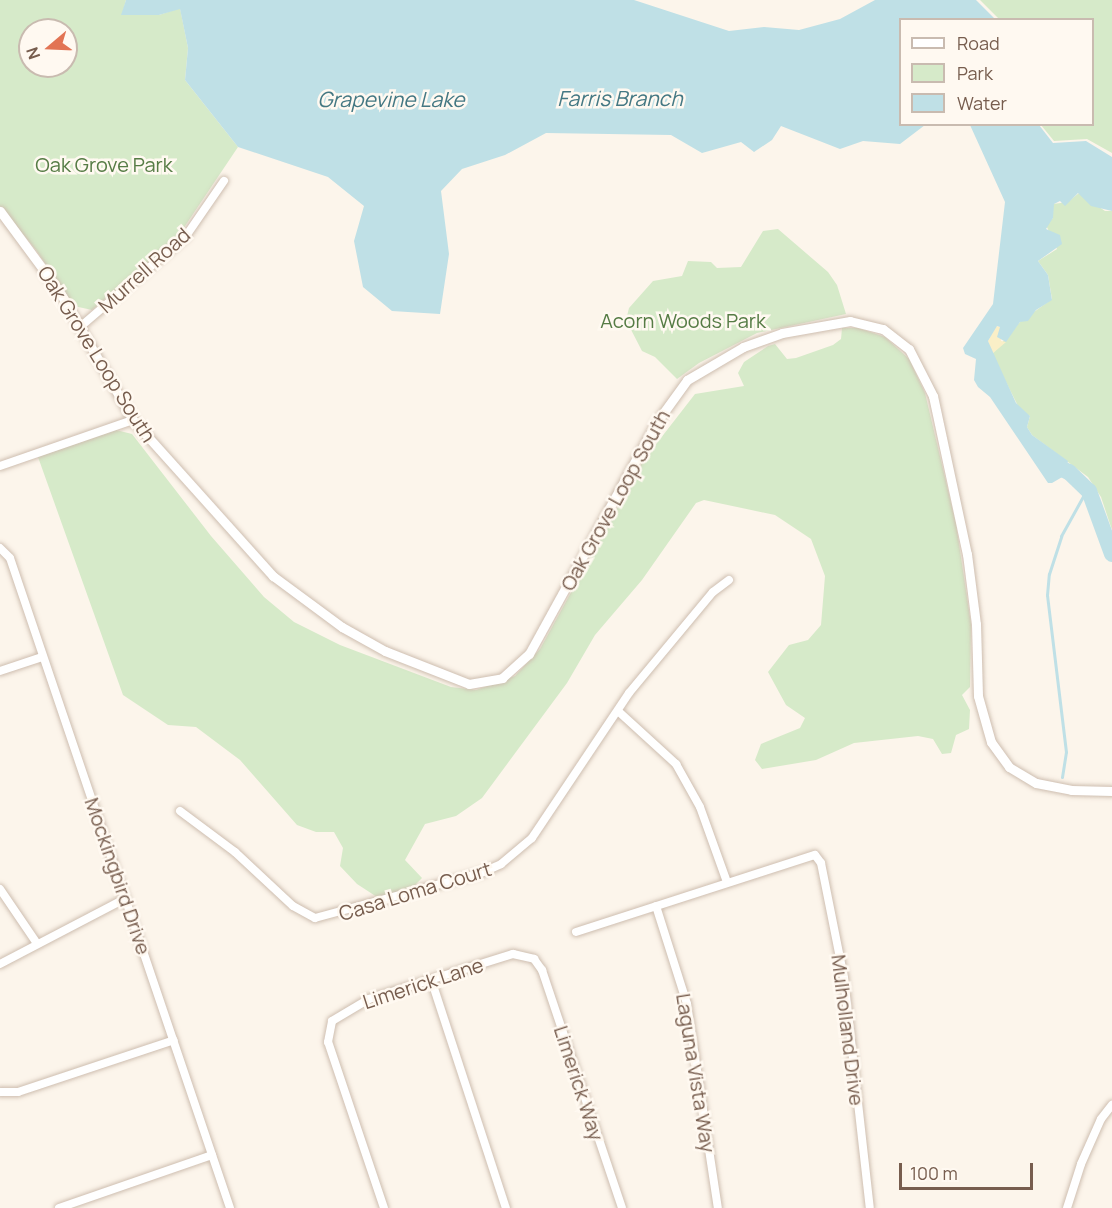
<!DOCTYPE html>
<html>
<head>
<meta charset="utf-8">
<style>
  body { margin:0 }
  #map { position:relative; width:1112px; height:1208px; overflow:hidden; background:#fcf5eb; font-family:Manrope,sans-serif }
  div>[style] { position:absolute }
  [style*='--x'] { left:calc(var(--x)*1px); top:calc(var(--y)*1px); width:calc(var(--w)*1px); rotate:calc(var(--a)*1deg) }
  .green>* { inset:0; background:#d6eac9 }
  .sand>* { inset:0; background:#faefc7 }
  .water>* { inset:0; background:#bfe0e6 }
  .stream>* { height:3px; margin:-1.5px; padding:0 1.5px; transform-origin:1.5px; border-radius:1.5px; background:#bfe0e6 }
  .river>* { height:16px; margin:-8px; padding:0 8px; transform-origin:8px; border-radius:8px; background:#bfe0e6 }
  .roads { filter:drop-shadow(0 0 2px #cebeb0) drop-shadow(0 0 2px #cebeb0) }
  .minor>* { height:8px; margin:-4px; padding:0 4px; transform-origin:4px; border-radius:4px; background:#fff }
  .tertiary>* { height:9px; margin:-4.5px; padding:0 4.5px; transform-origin:4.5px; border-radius:4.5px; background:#fff }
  span { translate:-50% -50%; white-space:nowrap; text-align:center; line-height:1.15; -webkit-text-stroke:5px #fff9f1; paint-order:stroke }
  .park-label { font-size:20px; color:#567c45 }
  .street-label { font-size:20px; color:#775d4e }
  .water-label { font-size:21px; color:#447883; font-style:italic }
  .legend { position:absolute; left:899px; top:18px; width:195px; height:108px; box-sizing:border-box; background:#fff9f1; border:2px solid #c9bbb0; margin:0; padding:8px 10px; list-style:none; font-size:18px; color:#775d4e }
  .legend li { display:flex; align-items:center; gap:12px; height:30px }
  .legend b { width:30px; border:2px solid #c9bbb0 }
  .north { position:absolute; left:18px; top:18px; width:60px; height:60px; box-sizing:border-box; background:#fff9f1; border:2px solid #c9bbb0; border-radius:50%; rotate:251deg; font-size:16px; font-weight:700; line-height:24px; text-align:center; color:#775d4e }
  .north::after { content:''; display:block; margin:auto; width:21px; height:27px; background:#e27454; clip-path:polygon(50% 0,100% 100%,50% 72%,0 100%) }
  .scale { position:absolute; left:899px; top:1163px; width:134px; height:27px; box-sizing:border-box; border:3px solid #775d4e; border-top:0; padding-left:8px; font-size:18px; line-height:21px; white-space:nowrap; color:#775d4e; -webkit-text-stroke:4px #fff9f1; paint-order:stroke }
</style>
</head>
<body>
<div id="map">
  <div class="green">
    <i style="clip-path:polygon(evenodd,0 0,126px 0,122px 15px,159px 15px,180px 8px,188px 48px,185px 80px,238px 147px,177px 238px,92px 310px,74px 306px,36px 250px,0 206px,0 0,30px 30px,66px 30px,66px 66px,30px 66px,30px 30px)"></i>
    <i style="clip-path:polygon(980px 0,1112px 0,1112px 153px,1087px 139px,1054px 141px,1041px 125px,1092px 124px,1092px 20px,999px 19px)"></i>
    <i style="clip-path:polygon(1079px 193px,1105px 211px,1112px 211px,1112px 530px,1101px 497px,1088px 477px,1032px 435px,1027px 427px,1030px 416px,1021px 412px,992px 354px,1020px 322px,1052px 299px,1048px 275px,1038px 261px,1057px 249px,1046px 225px,1053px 218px,1053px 204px,1068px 202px)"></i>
    <i style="clip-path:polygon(778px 229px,828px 272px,837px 285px,846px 314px,757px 333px,699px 363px,677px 379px,655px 357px,642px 351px,626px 320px,629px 308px,653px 281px,682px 276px,688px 261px,711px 262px,717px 268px,741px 267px,763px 231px)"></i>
    <i style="clip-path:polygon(842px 328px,858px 328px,885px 337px,909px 359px,925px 393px,956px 524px,971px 624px,970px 687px,962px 695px,970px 710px,969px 729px,956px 735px,951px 753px,942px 754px,933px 739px,918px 736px,854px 743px,816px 760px,762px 769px,755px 760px,761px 744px,800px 728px,805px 718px,786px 705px,768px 672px,789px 645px,808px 640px,821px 625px,825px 576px,811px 539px,775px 515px,704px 500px,696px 503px,642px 580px,595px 635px,567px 683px,482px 798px,456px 816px,425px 824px,405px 860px,422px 878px,413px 887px,377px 897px,357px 884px,340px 866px,343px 848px,334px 832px,316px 832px,297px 825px,240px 760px,196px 727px,168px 725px,123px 695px,38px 457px,116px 430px,132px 434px,211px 536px,264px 597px,294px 622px,340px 645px,451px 687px,476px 690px,515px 676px,540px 649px,643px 461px,695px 394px,744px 386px,738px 373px,744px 362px,768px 346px,775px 344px,787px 359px,796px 358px,833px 345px,841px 339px)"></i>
  </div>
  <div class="sand">
    <i style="clip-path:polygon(996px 326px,1000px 327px,1001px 341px,1006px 342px,992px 354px,988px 341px)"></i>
  </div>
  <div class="water">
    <i style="clip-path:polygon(126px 0,634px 0,729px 31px,764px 27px,799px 30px,840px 19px,875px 0,976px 0,995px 19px,900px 20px,900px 124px,925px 125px,900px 144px,863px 141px,840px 149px,781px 126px,772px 140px,754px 152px,741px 142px,702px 153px,671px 135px,546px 133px,505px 155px,462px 169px,441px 191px,449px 254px,440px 314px,392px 311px,363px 287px,354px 241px,364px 206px,328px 177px,238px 147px,185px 80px,188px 48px,180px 9px,159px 15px,121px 15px)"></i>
    <i style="clip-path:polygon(970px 125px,1039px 125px,1053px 143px,1086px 141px,1112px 157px,1112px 211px,1091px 206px,1078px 193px,1065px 206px,1060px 201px,1054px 204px,1053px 218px,1046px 229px,1060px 235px,1062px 244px,1038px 261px,1048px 275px,1052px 300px,1036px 310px,1028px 321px,1020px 322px,1006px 342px,997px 337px,1000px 327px,997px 326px,988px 341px,1016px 403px,1030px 416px,1027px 427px,1032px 435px,1068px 461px,1064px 476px,1052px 483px,1048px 483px,990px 397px,978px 387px,974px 380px,976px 359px,965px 354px,963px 348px,993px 304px,1005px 202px)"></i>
  </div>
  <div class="stream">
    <i style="--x:1062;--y:777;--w:25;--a:-81"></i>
    <i style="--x:1066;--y:752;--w:158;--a:-96.9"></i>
    <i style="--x:1047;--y:595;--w:21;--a:-85"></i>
    <i style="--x:1049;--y:574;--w:40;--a:-72"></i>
    <i style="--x:1061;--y:536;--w:54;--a:-61"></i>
  </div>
  <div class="river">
    <i style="--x:1046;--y:461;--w:25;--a:26"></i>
    <i style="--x:1069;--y:472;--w:28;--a:44"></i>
    <i style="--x:1089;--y:491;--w:67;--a:69.9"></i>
  </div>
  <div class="roads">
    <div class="minor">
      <i style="--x:80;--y:327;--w:140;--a:-40.6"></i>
      <i style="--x:186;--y:236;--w:67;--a:-55.4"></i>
      <i style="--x:0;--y:466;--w:141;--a:-19.1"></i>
      <i style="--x:0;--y:548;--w:14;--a:45"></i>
      <i style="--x:10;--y:558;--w:686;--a:71.3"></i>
      <i style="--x:0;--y:671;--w:44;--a:-18.4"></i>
      <i style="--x:618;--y:711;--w:79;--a:42.4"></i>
      <i style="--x:676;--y:764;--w:49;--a:60.8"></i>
      <i style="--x:700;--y:807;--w:80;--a:70.2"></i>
      <i style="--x:180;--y:811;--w:69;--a:36.7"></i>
      <i style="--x:235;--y:852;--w:79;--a:43"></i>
      <i style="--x:293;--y:906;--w:25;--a:29"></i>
      <i style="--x:315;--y:918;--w:172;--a:-15.2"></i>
      <i style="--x:481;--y:873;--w:22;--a:-24"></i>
      <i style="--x:501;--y:864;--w:40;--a:-40"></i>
      <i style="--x:532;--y:838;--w:174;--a:-56.2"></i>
      <i style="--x:629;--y:693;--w:131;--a:-50.3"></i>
      <i style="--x:713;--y:592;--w:20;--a:-37"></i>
      <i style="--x:0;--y:889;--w:64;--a:55.8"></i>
      <i style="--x:656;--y:906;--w:103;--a:72.4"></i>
      <i style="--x:687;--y:1004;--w:206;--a:81.4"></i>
      <i style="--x:576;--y:932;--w:251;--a:-17.9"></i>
      <i style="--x:815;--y:855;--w:10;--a:53"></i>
      <i style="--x:821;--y:863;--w:117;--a:78.7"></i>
      <i style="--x:844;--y:978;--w:231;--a:83.6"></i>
      <i style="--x:0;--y:964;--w:142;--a:-27.6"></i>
      <i style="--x:432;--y:982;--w:238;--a:71.9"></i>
      <i style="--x:0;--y:1092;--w:18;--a:0"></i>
      <i style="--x:18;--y:1092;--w:164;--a:-18.4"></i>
      <i style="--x:59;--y:1208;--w:162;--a:-19.1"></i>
      <i style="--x:384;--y:1208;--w:175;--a:-108.6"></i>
      <i style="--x:328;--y:1042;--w:21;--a:-79"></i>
      <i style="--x:332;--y:1021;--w:43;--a:-30.7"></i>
      <i style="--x:369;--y:999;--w:151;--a:-17.4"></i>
      <i style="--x:513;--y:954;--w:22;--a:13"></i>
      <i style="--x:534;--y:959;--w:14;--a:54"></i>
      <i style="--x:542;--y:970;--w:251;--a:71.4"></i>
      <i style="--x:1067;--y:1208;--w:46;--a:-72.3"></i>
      <i style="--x:1081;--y:1164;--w:49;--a:-66"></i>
      <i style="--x:1101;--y:1119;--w:18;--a:-52"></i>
    </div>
    <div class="tertiary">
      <i style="--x:0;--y:211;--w:99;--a:53.6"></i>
      <i style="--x:59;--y:291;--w:149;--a:60.2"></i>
      <i style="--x:133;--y:420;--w:210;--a:48.1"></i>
      <i style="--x:273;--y:576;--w:86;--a:36.5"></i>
      <i style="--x:342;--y:627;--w:49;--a:29.2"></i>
      <i style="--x:385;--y:651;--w:90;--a:21.4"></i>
      <i style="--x:469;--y:684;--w:34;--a:-10"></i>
      <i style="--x:502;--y:678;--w:36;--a:-42"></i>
      <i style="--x:529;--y:654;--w:264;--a:-61.2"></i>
      <i style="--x:656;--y:423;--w:53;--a:-54.2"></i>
      <i style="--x:687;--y:380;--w:65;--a:-30.5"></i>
      <i style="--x:743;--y:347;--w:41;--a:-19.7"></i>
      <i style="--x:782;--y:333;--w:69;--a:-10"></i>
      <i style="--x:850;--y:321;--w:34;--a:14"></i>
      <i style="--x:883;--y:329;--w:33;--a:38"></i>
      <i style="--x:909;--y:349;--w:53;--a:62.9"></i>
      <i style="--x:933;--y:396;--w:162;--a:77.9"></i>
      <i style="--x:967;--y:554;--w:71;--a:82.7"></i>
      <i style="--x:976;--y:624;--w:72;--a:88.4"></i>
      <i style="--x:978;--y:696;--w:48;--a:74.2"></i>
      <i style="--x:991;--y:742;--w:31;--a:54"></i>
      <i style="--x:1009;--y:767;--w:31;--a:31"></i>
      <i style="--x:1036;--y:783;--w:36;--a:11"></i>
      <i style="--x:1071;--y:790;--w:41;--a:1.4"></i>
    </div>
  </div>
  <div class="park-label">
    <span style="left:104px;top:164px">Oak Grove Park</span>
    <span style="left:683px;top:320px">Acorn Woods Park</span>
  </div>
  <div class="street-label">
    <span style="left:144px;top:270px;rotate:-42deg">Murrell Road</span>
    <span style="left:97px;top:354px;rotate:58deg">Oak Grove Loop South</span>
    <span style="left:615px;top:500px;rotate:-61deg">Oak Grove Loop South</span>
    <span style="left:118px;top:876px;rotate:71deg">Mockingbird Drive</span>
    <span style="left:415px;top:891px;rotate:-17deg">Casa Loma Court</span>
    <span style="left:423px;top:983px;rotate:-18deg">Limerick Lane</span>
    <span style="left:848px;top:1030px;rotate:83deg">Mulholland Drive</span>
    <span style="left:696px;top:1073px;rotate:81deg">Laguna Vista Way</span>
    <span style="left:579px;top:1083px;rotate:72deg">Limerick Way</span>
  </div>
  <div class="water-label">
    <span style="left:620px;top:98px">Farris Branch</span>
    <span style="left:391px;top:99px">Grapevine Lake</span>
  </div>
  <ul class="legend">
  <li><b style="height:8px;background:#fff"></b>Road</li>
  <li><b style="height:16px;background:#d6eac9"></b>Park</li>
  <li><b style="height:16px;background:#bfe0e6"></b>Water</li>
  </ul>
  <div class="north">N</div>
  <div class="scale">100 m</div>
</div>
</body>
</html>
